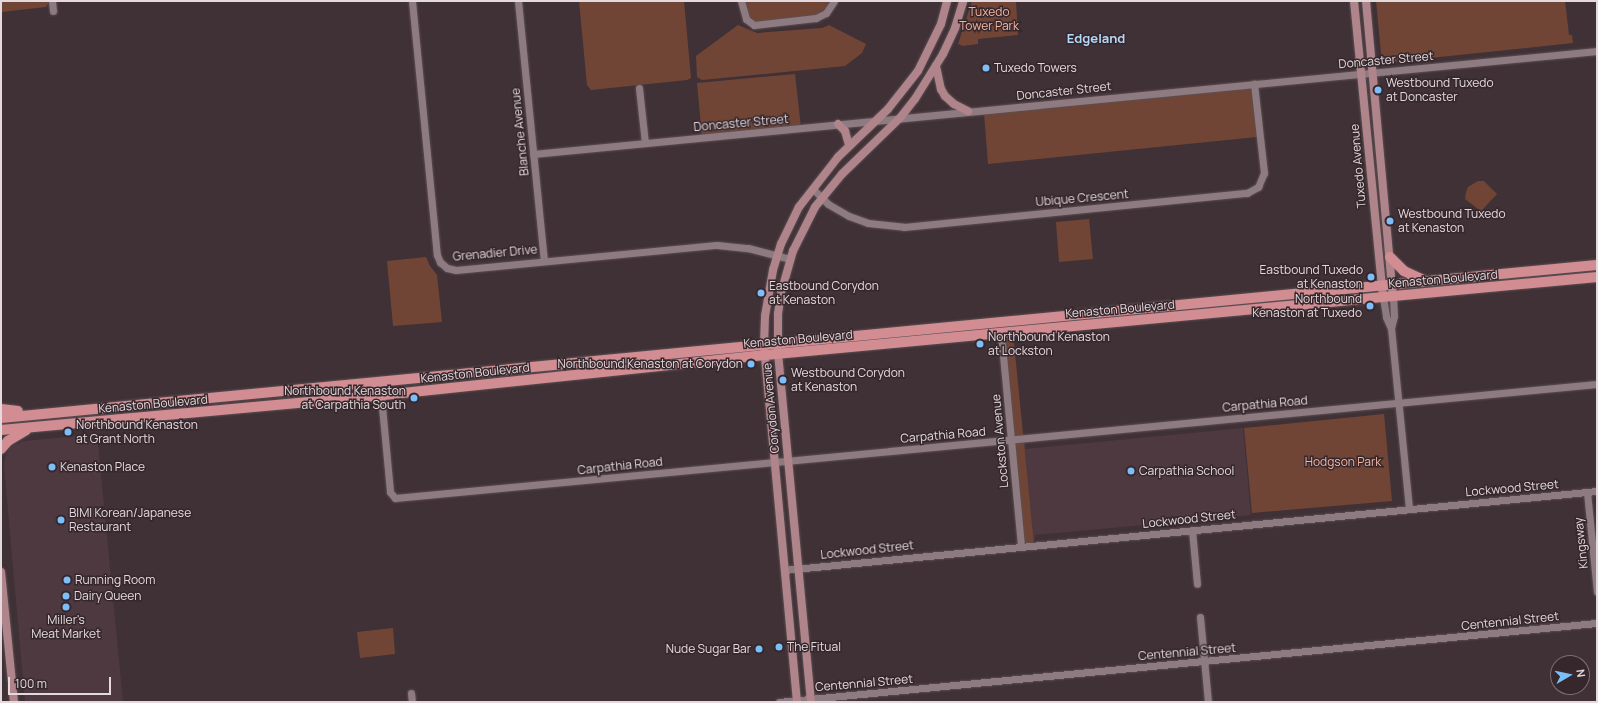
<!DOCTYPE html>
<html>
<head>
<meta charset="utf-8">
<style>
  body { margin:0 }
  #map { position:relative; width:1598px; height:703px; overflow:hidden; background:#403136; font-family:Manrope,sans-serif }
  div>[style] { position:absolute }
  [style*='--x'] { left:calc(var(--x)*1px); top:calc(var(--y)*1px); width:calc(var(--w)*1px); rotate:calc(var(--a)*1deg) }
  .built>* { inset:0; background:#4f3941 }
  .green>* { inset:0; background:#714536 }
  .roads { filter:drop-shadow(0 0 1px #5b4f53) drop-shadow(0 0 1px #5b4f53) }
  .street>* { height:7px; margin:-3.5px; padding:0 3.5px; transform-origin:3.5px; border-radius:3.5px; background:#8d7b81 }
  .secondary>* { height:8px; margin:-4px; padding:0 4px; transform-origin:4px; border-radius:4px; background:#af848a }
  .primary>* { height:10px; margin:-5px; padding:0 5px; transform-origin:5px; border-radius:5px; background:#d18d92 }
  .dots>* { width:11px; height:11px; translate:-50% -50%; box-sizing:border-box; border:2px solid #35272c; border-radius:50% }
  span { translate:-50% -50%; white-space:nowrap; text-align:center; line-height:1.15; -webkit-text-stroke:3px #35272c; paint-order:stroke }
  .park-label { font-size:12px; color:#f4b5a1 }
  .street-label { font-size:12px; color:#e4dadd }
  .poi-label { font-size:12px; color:#e4dadd }
  .left { translate:0 -50%; text-align:left }
  .right { translate:-100% -50%; text-align:right }
  .neighbourhood-label { font-size:13px; color:#b5d9fa; font-weight:700 }
  .frame { position:absolute; inset:0; border:2px solid #e4dadd; pointer-events:none }
  .north { position:absolute; left:1550px; top:655px; width:40px; height:40px; box-sizing:border-box; background:#35272c; border:1px solid #7b6f73; border-radius:50%; rotate:81deg; font-size:11px; font-weight:700; line-height:16px; text-align:center; color:#e4dadd }
  .north::after { content:''; display:block; margin:auto; width:14px; height:18px; background:#7cbef9; clip-path:polygon(50% 0,100% 100%,50% 72%,0 100%) }
  .scale { position:absolute; left:8px; top:677px; width:103px; height:18px; box-sizing:border-box; border:2px solid #e4dadd; border-top:0; padding-left:5px; font-size:12px; line-height:14px; white-space:nowrap; color:#e4dadd; -webkit-text-stroke:3px #35272c; paint-order:stroke }
</style>
</head>
<body>
<div id="map">
  <div class="built">
    <i style="clip-path:polygon(1243px 428px,1251px 515px,1035px 535px,1034px 545px,1021px 546px,1024px 438px,1026px 449px)"></i>
    <i style="clip-path:polygon(97px 434px,123px 702px,25px 702px,4px 465px,6px 454px,12px 446px,24px 441px)"></i>
  </div>
  <div class="green">
    <i style="clip-path:polygon(1px 1px,49px 1px,49px 2px,46px 7px,1px 12px)"></i>
    <i style="clip-path:polygon(579px 1px,684px 1px,691px 78px,687px 80px,591px 90px,587px 85px)"></i>
    <i style="clip-path:polygon(741px 1px,834px 1px,816px 18px,754px 25px,746px 19px)"></i>
    <i style="clip-path:polygon(972px 1px,1016px 1px,1018px 35px,978px 39px,978px 44px,963px 46px,958px 44px)"></i>
    <i style="clip-path:polygon(1376px 1px,1565px 1px,1569px 35px,1572px 35px,1573px 43px,1382px 63px)"></i>
    <i style="clip-path:polygon(738px 25px,757px 33px,822px 28px,829px 25px,866px 44px,862px 53px,845px 66px,702px 80px,697px 77px,696px 56px)"></i>
    <i style="clip-path:polygon(795px 74px,801px 128px,702px 137px,697px 83px)"></i>
    <i style="clip-path:polygon(1252px 88px,1257px 137px,988px 164px,984px 113px)"></i>
    <i style="clip-path:polygon(1478px 181px,1484px 181px,1497px 194px,1483px 209px,1484px 212px,1479px 213px,1478px 209px,1465px 199px,1466px 192px,1468px 187px)"></i>
    <i style="clip-path:polygon(1089px 219px,1093px 259px,1059px 262px,1056px 222px)"></i>
    <i style="clip-path:polygon(426px 257px,430px 266px,437px 275px,442px 322px,393px 326px,387px 261px)"></i>
    <i style="clip-path:polygon(1013px 333px,1034px 545px,1021px 546px,1001px 334px)"></i>
    <i style="clip-path:polygon(1384px 414px,1392px 501px,1252px 513px,1244px 428px)"></i>
    <i style="clip-path:polygon(393px 628px,395px 654px,360px 658px,357px 632px)"></i>
  </div>
  <div class="roads">
    <div class="street">
      <i style="--x:52;--y:1;--w:10;--a:84"></i>
      <i style="--x:412;--y:1;--w:255;--a:84.4"></i>
      <i style="--x:437;--y:255;--w:8;--a:67"></i>
      <i style="--x:440;--y:262;--w:9;--a:41"></i>
      <i style="--x:447;--y:268;--w:9;--a:13"></i>
      <i style="--x:456;--y:270;--w:262;--a:-5.5"></i>
      <i style="--x:717;--y:245;--w:31;--a:6"></i>
      <i style="--x:748;--y:248;--w:43;--a:14.7"></i>
      <i style="--x:518;--y:1;--w:260;--a:84.3"></i>
      <i style="--x:741;--y:1;--w:19;--a:74"></i>
      <i style="--x:746;--y:19;--w:10;--a:37"></i>
      <i style="--x:754;--y:25;--w:62;--a:-6.4"></i>
      <i style="--x:816;--y:18;--w:11;--a:-27"></i>
      <i style="--x:826;--y:13;--w:14;--a:-56"></i>
      <i style="--x:639;--y:88;--w:55;--a:83.8"></i>
      <i style="--x:533;--y:154;--w:1069;--a:-5.53"></i>
      <i style="--x:813;--y:189;--w:21;--a:45"></i>
      <i style="--x:828;--y:204;--w:24;--a:30"></i>
      <i style="--x:849;--y:216;--w:20;--a:20"></i>
      <i style="--x:868;--y:223;--w:36;--a:6"></i>
      <i style="--x:904;--y:227;--w:345;--a:-5.7"></i>
      <i style="--x:1247;--y:193;--w:13;--a:-29"></i>
      <i style="--x:1258;--y:187;--w:15;--a:-67"></i>
      <i style="--x:1264;--y:173;--w:90;--a:-96.4"></i>
      <i style="--x:1383;--y:297;--w:20;--a:81"></i>
      <i style="--x:1386;--y:317;--w:12;--a:66"></i>
      <i style="--x:1391;--y:328;--w:182;--a:84.3"></i>
      <i style="--x:1391;--y:328;--w:12;--a:-76"></i>
      <i style="--x:1394;--y:316;--w:20;--a:-93"></i>
      <i style="--x:1001;--y:334;--w:213;--a:84.6"></i>
      <i style="--x:381;--y:396;--w:96;--a:84.6"></i>
      <i style="--x:390;--y:492;--w:8;--a:50"></i>
      <i style="--x:395;--y:498;--w:1207;--a:-5.42"></i>
      <i style="--x:1587;--y:492;--w:100;--a:84.3"></i>
      <i style="--x:1192;--y:530;--w:54;--a:84.7"></i>
      <i style="--x:784;--y:570;--w:817;--a:-5.55"></i>
      <i style="--x:1200;--y:617;--w:85;--a:84.6"></i>
      <i style="--x:411;--y:693;--w:9;--a:84"></i>
      <i style="--x:779;--y:702;--w:822;--a:-5.52"></i>
    </div>
    <div class="secondary">
      <i style="--x:1354;--y:1;--w:297;--a:84.4"></i>
      <i style="--x:1366;--y:1;--w:296;--a:84.8"></i>
      <i style="--x:936;--y:66;--w:24;--a:78"></i>
      <i style="--x:941;--y:89;--w:8;--a:60"></i>
      <i style="--x:945;--y:96;--w:12;--a:42"></i>
      <i style="--x:954;--y:104;--w:16;--a:27"></i>
      <i style="--x:838;--y:124;--w:10;--a:45"></i>
      <i style="--x:845;--y:131;--w:15;--a:74"></i>
      <i style="--x:1;--y:572;--w:131;--a:84.3"></i>
      <i style="--x:797;--y:702;--w:359;--a:-95.3"></i>
      <i style="--x:764;--y:345;--w:29;--a:-88"></i>
      <i style="--x:765;--y:316;--w:47;--a:-80.1"></i>
      <i style="--x:773;--y:270;--w:27;--a:-73"></i>
      <i style="--x:781;--y:244;--w:41;--a:-64.1"></i>
      <i style="--x:799;--y:207;--w:63;--a:-52"></i>
      <i style="--x:838;--y:157;--w:69;--a:-43.8"></i>
      <i style="--x:888;--y:109;--w:48;--a:-51.7"></i>
      <i style="--x:918;--y:71;--w:52;--a:-63.9"></i>
      <i style="--x:941;--y:24;--w:24;--a:-75"></i>
      <i style="--x:811;--y:702;--w:350;--a:-95.4"></i>
      <i style="--x:778;--y:354;--w:40;--a:-90"></i>
      <i style="--x:778;--y:314;--w:21;--a:-82"></i>
      <i style="--x:781;--y:293;--w:44;--a:-74.1"></i>
      <i style="--x:793;--y:251;--w:49;--a:-63.4"></i>
      <i style="--x:815;--y:207;--w:43;--a:-50.7"></i>
      <i style="--x:842;--y:174;--w:81;--a:-44"></i>
      <i style="--x:900;--y:118;--w:24;--a:-52"></i>
      <i style="--x:915;--y:99;--w:53;--a:-58.1"></i>
      <i style="--x:943;--y:54;--w:29;--a:-65"></i>
      <i style="--x:955;--y:28;--w:28;--a:-73"></i>
    </div>
    <div class="primary">
      <i style="--x:1390;--y:257;--w:20;--a:45"></i>
      <i style="--x:1404;--y:271;--w:21;--a:25"></i>
      <i style="--x:1;--y:409;--w:17;--a:7"></i>
      <i style="--x:1;--y:418;--w:1603;--a:-5.48"></i>
      <i style="--x:1;--y:430;--w:375;--a:-5.2"></i>
      <i style="--x:374;--y:396;--w:393;--a:-6"></i>
      <i style="--x:765;--y:355;--w:836;--a:-5.36"></i>
      <i style="--x:1;--y:449;--w:11;--a:-49"></i>
      <i style="--x:8;--y:441;--w:21;--a:-31"></i>
    </div>
  </div>
  <div class="dots">
    <i style="left:986px;top:68px;background:#7cbef9"></i>
    <i style="left:1378px;top:90px;background:#7cbef9"></i>
    <i style="left:1390px;top:221px;background:#7cbef9"></i>
    <i style="left:1371px;top:277px;background:#7cbef9"></i>
    <i style="left:761px;top:293px;background:#7cbef9"></i>
    <i style="left:1370px;top:306px;background:#7cbef9"></i>
    <i style="left:980px;top:344px;background:#7cbef9"></i>
    <i style="left:751px;top:364px;background:#7cbef9"></i>
    <i style="left:783px;top:380px;background:#7cbef9"></i>
    <i style="left:414px;top:398px;background:#7cbef9"></i>
    <i style="left:68px;top:432px;background:#7cbef9"></i>
    <i style="left:52px;top:467px;background:#7cbef9"></i>
    <i style="left:1131px;top:471px;background:#7cbef9"></i>
    <i style="left:61px;top:520px;background:#7cbef9"></i>
    <i style="left:67px;top:580px;background:#7cbef9"></i>
    <i style="left:66px;top:596px;background:#7cbef9"></i>
    <i style="left:66px;top:607px;background:#7cbef9"></i>
    <i style="left:779px;top:647px;background:#7cbef9"></i>
    <i style="left:759px;top:649px;background:#7cbef9"></i>
  </div>
  <div class="park-label">
    <span style="left:989px;top:19px">Tuxedo<br>Tower Park</span>
    <span style="left:1343px;top:462px">Hodgson Park</span>
  </div>
  <div class="street-label">
    <span style="left:1386px;top:60px;rotate:-5deg">Doncaster Street</span>
    <span style="left:1064px;top:91px;rotate:-6deg">Doncaster Street</span>
    <span style="left:741px;top:123px;rotate:-5deg">Doncaster Street</span>
    <span style="left:520px;top:132px;rotate:-96deg">Blanche Avenue</span>
    <span style="left:1358px;top:166px;rotate:-95deg">Tuxedo Avenue</span>
    <span style="left:1082px;top:198px;rotate:-5deg">Ubique Crescent</span>
    <span style="left:495px;top:253px;rotate:-5deg">Grenadier Drive</span>
    <span style="left:1443px;top:279px;rotate:-5deg">Kenaston Boulevard</span>
    <span style="left:1120px;top:309px;rotate:-5deg">Kenaston Boulevard</span>
    <span style="left:798px;top:339px;rotate:-5deg">Kenaston Boulevard</span>
    <span style="left:475px;top:373px;rotate:-6deg">Kenaston Boulevard</span>
    <span style="left:153px;top:404px;rotate:-5deg">Kenaston Boulevard</span>
    <span style="left:1265px;top:404px;rotate:-5deg">Carpathia Road</span>
    <span style="left:771px;top:408px;rotate:-95deg">Corydon Avenue</span>
    <span style="left:943px;top:435px;rotate:-5deg">Carpathia Road</span>
    <span style="left:1000px;top:441px;rotate:-95deg">Lockston Avenue</span>
    <span style="left:620px;top:466px;rotate:-6deg">Carpathia Road</span>
    <span style="left:1512px;top:488px;rotate:-5deg">Lockwood Street</span>
    <span style="left:1189px;top:519px;rotate:-6deg">Lockwood Street</span>
    <span style="left:1581px;top:543px;rotate:-96deg">Kingsway</span>
    <span style="left:867px;top:550px;rotate:-6deg">Lockwood Street</span>
    <span style="left:1510px;top:621px;rotate:-6deg">Centennial Street</span>
    <span style="left:1187px;top:652px;rotate:-5deg">Centennial Street</span>
    <span style="left:864px;top:683px;rotate:-5deg">Centennial Street</span>
  </div>
  <div class="poi-label">
    <span class="left" style="left:994px;top:68px">Tuxedo Towers</span>
    <span class="left" style="left:1386px;top:90px">Westbound Tuxedo<br>at Doncaster</span>
    <span class="left" style="left:1398px;top:221px">Westbound Tuxedo<br>at Kenaston</span>
    <span class="right" style="left:1363px;top:277px">Eastbound Tuxedo<br>at Kenaston</span>
    <span class="left" style="left:769px;top:293px">Eastbound Corydon<br>at Kenaston</span>
    <span class="right" style="left:1362px;top:306px">Northbound<br>Kenaston at Tuxedo</span>
    <span class="left" style="left:988px;top:344px">Northbound Kenaston<br>at Lockston</span>
    <span class="right" style="left:743px;top:364px">Northbound Kenaston at Corydon</span>
    <span class="left" style="left:791px;top:380px">Westbound Corydon<br>at Kenaston</span>
    <span class="right" style="left:406px;top:398px">Northbound Kenaston<br>at Carpathia South</span>
    <span class="left" style="left:76px;top:432px">Northbound Kenaston<br>at Grant North</span>
    <span class="left" style="left:60px;top:467px">Kenaston Place</span>
    <span class="left" style="left:1139px;top:471px">Carpathia School</span>
    <span class="left" style="left:69px;top:520px">BIMI Korean/Japanese<br>Restaurant</span>
    <span class="left" style="left:75px;top:580px">Running Room</span>
    <span class="left" style="left:74px;top:596px">Dairy Queen</span>
    <span style="left:66px;top:627px">Miller's<br>Meat Market</span>
    <span class="left" style="left:787px;top:647px">The Fitual</span>
    <span class="right" style="left:751px;top:649px">Nude Sugar Bar</span>
  </div>
  <div class="neighbourhood-label">
    <span style="left:1096px;top:38px">Edgeland</span>
  </div>
  <div class="frame"></div>
  <div class="north">N</div>
  <div class="scale">100 m</div>
</div>
</body>
</html>
